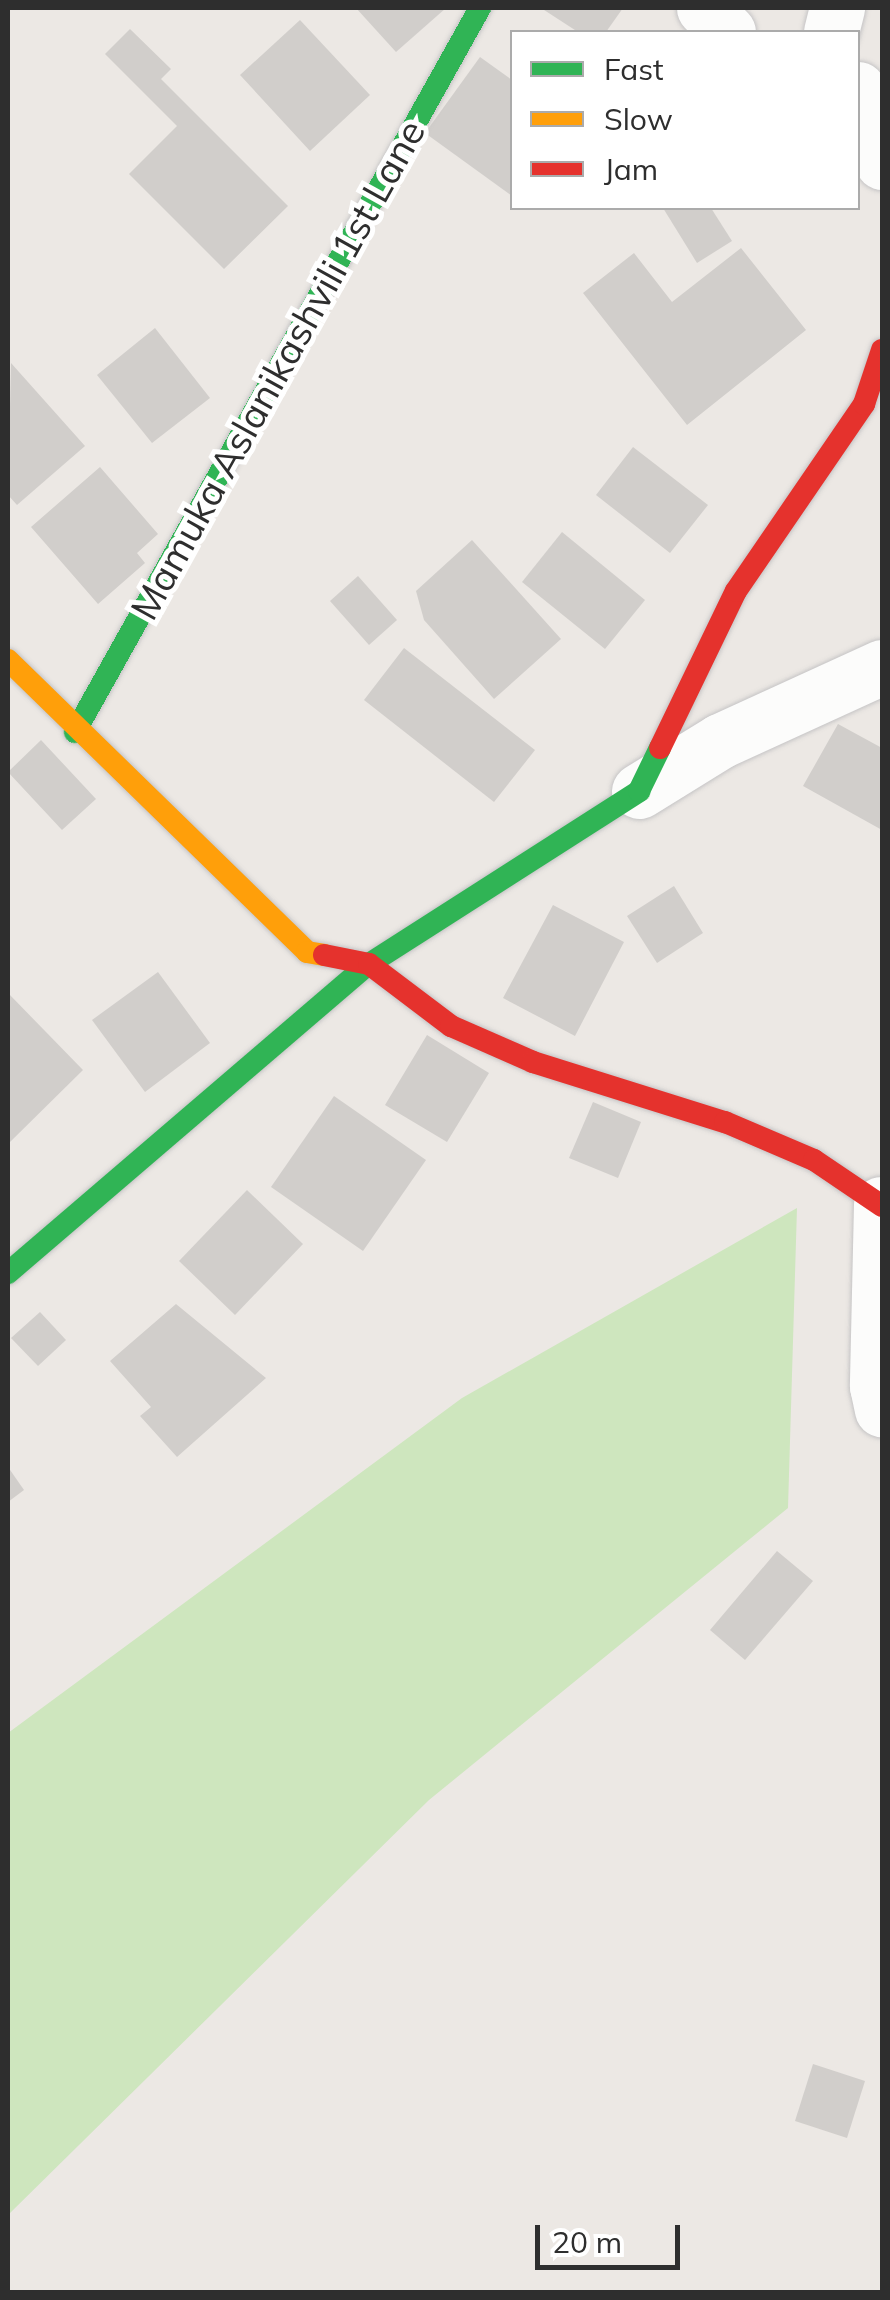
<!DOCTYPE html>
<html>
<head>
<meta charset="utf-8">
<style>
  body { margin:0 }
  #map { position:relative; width:890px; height:2300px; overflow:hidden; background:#ece8e4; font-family:Mulish,sans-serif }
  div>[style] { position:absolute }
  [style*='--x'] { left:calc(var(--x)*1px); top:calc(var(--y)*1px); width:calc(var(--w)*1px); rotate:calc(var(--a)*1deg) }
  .green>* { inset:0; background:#cee6be }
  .building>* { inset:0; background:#d1cecb }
  .roads { filter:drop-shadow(0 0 2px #c5c4c5) drop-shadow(0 0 2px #c5c4c5) }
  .street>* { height:55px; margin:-27.5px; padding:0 27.5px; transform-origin:27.5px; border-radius:27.5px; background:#fcfcfb }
  .fast>* { height:22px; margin:-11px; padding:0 11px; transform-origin:11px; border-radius:11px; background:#30b455 }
  .slow>* { height:22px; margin:-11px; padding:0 11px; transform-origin:11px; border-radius:11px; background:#ff9f0a }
  .jam>* { height:22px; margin:-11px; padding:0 11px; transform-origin:11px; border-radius:11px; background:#e5322d }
  span { translate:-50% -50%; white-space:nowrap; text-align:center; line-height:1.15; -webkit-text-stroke:10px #fff; paint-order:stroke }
  .street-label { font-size:38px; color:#2e2e2e }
  .frame { position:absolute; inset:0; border:10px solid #2e2e2e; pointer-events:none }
  .legend { position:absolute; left:510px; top:30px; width:350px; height:180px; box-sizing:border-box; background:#fff; border:2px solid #ababab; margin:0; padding:12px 18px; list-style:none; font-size:30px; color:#2e2e2e }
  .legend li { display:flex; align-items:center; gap:20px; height:50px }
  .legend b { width:50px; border:2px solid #ababab }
  .scale { position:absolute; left:535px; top:2225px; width:145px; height:45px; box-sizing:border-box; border:5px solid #2e2e2e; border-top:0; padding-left:12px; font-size:30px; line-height:35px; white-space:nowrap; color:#2e2e2e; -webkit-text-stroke:8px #fff; paint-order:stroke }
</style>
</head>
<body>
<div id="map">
  <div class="green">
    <i style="clip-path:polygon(797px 1208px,788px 1508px,429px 1800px,8px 2215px,8px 1733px,462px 1398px)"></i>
  </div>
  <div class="building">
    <i style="clip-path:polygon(356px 8px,446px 8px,396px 52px)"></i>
    <i style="clip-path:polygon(541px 8px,623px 8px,606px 32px,578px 32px)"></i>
    <i style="clip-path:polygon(300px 20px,370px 95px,310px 151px,240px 75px)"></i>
    <i style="clip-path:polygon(130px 29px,171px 69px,161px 79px,288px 206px,224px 269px,129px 174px,177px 126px,105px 54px)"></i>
    <i style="clip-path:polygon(480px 57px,512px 80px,512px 196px,425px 133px)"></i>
    <i style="clip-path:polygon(663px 208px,711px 208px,732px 241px,697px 263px)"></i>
    <i style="clip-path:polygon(741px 248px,806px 330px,687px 425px,583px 293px,634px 253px,672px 302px)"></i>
    <i style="clip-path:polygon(155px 328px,210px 398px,152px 443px,97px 375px)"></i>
    <i style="clip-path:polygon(11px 363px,85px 446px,17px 505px,8px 495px)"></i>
    <i style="clip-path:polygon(633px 447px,708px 505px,670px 553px,596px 495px)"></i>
    <i style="clip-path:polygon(100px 467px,158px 534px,137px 553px,145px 563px,98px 604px,31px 527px)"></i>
    <i style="clip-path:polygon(562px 532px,645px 600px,605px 649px,522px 582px)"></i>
    <i style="clip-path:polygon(472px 540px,561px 639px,494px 699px,424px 620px,416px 591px)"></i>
    <i style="clip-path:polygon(358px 576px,397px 620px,369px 645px,330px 601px)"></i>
    <i style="clip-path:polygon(404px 648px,535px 750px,494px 802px,364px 700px)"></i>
    <i style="clip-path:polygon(838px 724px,882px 748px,882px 830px,803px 786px)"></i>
    <i style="clip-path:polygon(41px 740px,96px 799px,62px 830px,8px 772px)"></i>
    <i style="clip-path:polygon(674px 886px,703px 933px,657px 963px,627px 916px)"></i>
    <i style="clip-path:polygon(553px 905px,624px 942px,575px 1036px,503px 998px)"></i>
    <i style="clip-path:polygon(158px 972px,210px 1043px,145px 1092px,92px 1020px)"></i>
    <i style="clip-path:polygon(8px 993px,83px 1070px,8px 1144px)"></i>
    <i style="clip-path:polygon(427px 1035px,489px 1073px,447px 1142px,385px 1105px)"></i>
    <i style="clip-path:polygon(334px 1096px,426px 1160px,363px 1251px,271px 1187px)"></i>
    <i style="clip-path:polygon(593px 1102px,641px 1122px,618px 1178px,569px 1158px)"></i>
    <i style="clip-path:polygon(247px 1190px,303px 1244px,235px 1315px,179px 1261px)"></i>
    <i style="clip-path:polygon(176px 1304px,266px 1378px,177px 1457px,140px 1416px,151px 1407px,110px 1361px)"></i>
    <i style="clip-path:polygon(40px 1312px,66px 1340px,38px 1366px,11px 1338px)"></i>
    <i style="clip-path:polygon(8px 1467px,24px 1490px,8px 1502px)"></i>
    <i style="clip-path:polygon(777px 1551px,813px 1581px,745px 1660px,710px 1630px)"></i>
    <i style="clip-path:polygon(813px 2064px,865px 2081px,847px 2138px,795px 2121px)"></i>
  </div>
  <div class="roads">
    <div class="street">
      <i style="--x:704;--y:8;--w:34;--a:45"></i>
      <i style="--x:831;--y:32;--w:25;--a:-76"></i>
      <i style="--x:858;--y:89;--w:56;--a:65.7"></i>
      <i style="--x:881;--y:140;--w:22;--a:87"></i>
      <i style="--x:639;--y:791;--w:95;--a:-31.7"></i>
      <i style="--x:720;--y:741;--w:178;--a:-24.6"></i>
      <i style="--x:881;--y:1204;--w:182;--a:91.3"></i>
      <i style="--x:877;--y:1386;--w:24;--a:78"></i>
    </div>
    <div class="fast">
      <i style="--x:75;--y:732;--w:830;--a:-60.78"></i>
      <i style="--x:8;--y:1273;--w:475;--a:-40.6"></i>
      <i style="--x:369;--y:964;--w:321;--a:-32.6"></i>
      <i style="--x:639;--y:791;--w:48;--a:-64"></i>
    </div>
    <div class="slow">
      <i style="--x:8;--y:660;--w:418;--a:44.3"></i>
      <i style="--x:307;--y:952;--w:17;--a:10"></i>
    </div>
    <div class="jam">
      <i style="--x:660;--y:748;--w:174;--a:-64.2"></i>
      <i style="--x:736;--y:591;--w:227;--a:-55.6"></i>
      <i style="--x:864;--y:404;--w:57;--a:-71.6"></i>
      <i style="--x:324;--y:955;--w:46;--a:11.3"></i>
      <i style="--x:369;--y:964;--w:103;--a:37.1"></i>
      <i style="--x:451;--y:1026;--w:90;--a:23.7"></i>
      <i style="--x:533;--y:1062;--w:201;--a:17.4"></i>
      <i style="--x:725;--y:1122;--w:97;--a:23.1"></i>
      <i style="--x:814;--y:1160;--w:82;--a:34.1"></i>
    </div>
  </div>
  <div class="street-label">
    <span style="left:278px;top:370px;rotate:-61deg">Mamuka Aslanikashvili 1st Lane</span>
  </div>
  <div class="frame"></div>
  <ul class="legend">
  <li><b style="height:12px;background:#30b455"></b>Fast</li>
  <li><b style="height:12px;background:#ff9f0a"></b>Slow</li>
  <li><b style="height:12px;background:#e5322d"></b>Jam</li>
  </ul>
  <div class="scale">20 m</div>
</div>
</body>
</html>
